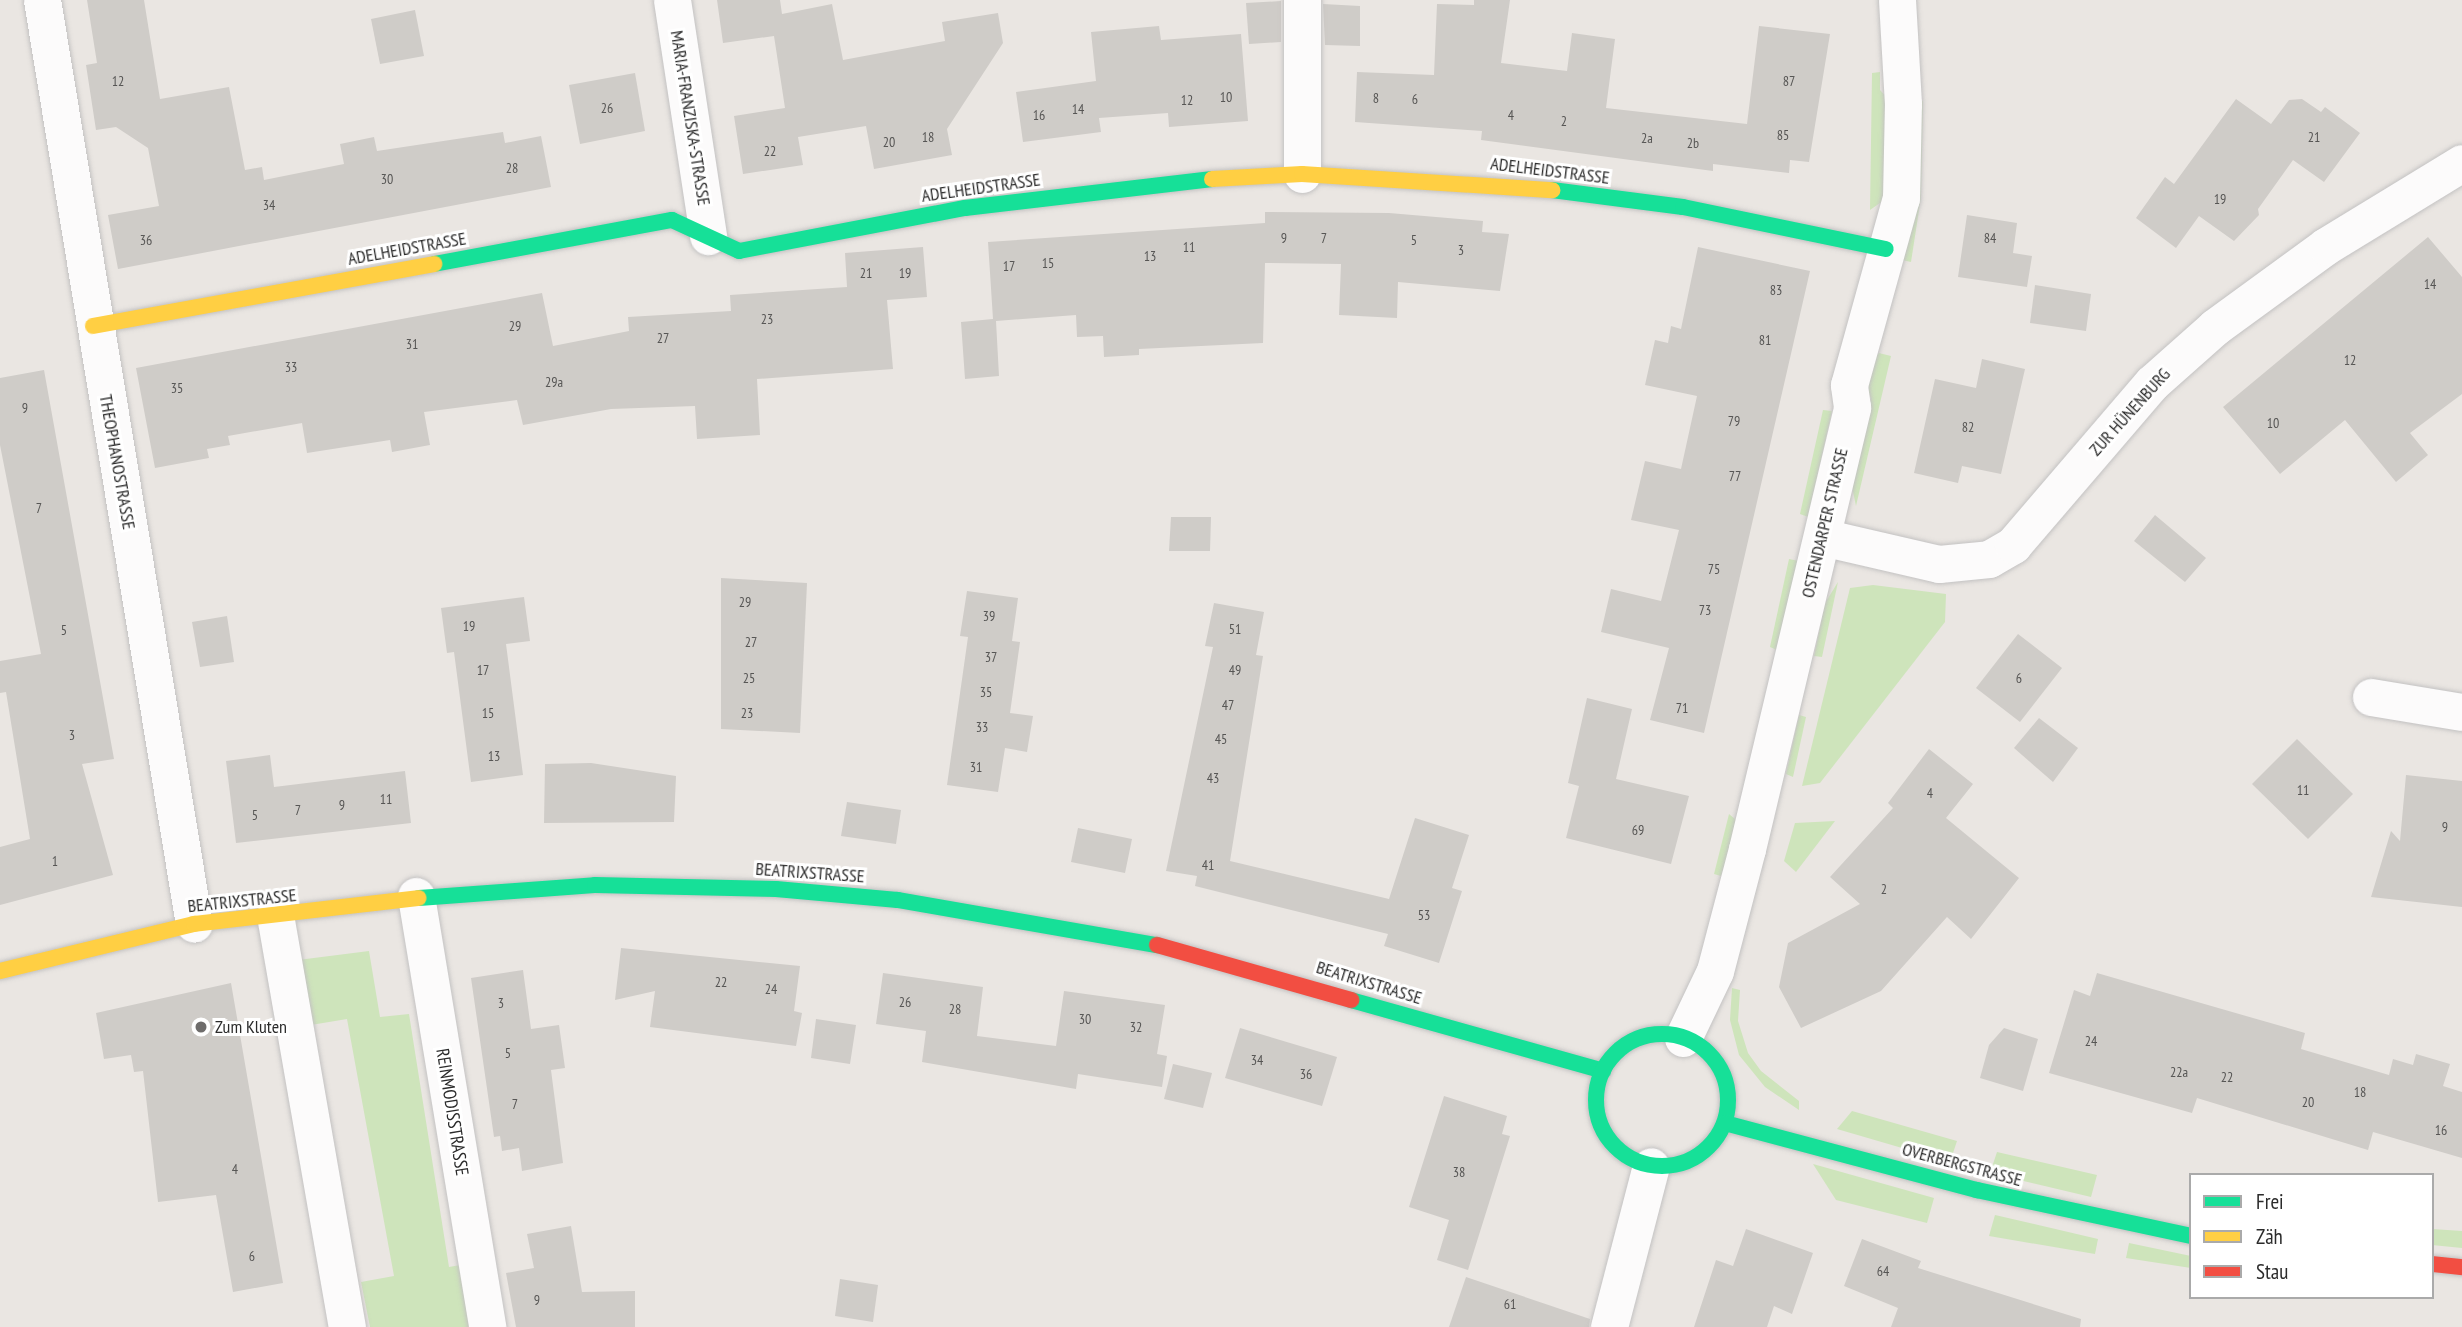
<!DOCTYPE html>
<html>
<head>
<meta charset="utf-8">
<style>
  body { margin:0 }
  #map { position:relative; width:2462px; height:1327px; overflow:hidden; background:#eae6e2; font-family:"PT Sans Narrow",sans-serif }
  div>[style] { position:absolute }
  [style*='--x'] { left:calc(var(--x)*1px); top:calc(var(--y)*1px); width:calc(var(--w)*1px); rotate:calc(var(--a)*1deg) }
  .green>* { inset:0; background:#cee4bb }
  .building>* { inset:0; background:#cfccc8 }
  .roads { filter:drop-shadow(0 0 2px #c3c2c2) drop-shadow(0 0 2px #c3c2c2) }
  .street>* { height:37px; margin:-18.5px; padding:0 18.5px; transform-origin:18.5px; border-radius:18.5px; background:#fcfbfb }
  .fast>* { height:16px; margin:-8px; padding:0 8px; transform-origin:8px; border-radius:8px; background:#16e098 }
  .fast>.ring { margin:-8px; padding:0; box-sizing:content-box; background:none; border:16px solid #16e098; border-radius:50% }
  .slow>* { height:16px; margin:-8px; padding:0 8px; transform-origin:8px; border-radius:8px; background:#ffcf43 }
  .jam>* { height:16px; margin:-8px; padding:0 8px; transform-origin:8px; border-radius:8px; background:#f24e42 }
  .dots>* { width:19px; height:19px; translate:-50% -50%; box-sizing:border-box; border:4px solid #fff; border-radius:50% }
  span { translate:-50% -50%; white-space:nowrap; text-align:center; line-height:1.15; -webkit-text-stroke:6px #fff; paint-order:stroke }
  .number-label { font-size:14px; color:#565554 }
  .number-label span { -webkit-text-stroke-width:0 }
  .street-label { font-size:18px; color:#2b2b2b }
  .poi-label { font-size:18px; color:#2b2b2b }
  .left { translate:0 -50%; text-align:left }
  .legend { position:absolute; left:2189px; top:1173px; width:245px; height:126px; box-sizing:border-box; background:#fff; border:2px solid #aaa; margin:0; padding:9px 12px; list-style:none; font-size:21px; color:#2b2b2b }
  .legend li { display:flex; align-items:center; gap:14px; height:35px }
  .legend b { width:35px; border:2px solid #aaa }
</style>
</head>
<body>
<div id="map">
  <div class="green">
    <i style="clip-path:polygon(1880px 72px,1880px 90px,1892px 103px,1890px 196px,1870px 210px,1872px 73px)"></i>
    <i style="clip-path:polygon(1923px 101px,1921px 197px,1911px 262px,1902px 260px,1915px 102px)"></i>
    <i style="clip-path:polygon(1879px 353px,1891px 356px,1856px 506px,1851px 482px,1871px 398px,1862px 382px,1865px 365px)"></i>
    <i style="clip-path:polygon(1823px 410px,1832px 411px,1808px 517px,1800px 514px)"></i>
    <i style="clip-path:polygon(1789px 559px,1799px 561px,1779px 651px,1770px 647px)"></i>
    <i style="clip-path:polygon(1838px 582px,1822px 657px,1814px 656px,1825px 603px)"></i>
    <i style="clip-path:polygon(1873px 585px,1946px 594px,1945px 622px,1820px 783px,1802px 786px,1850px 588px)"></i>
    <i style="clip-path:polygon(1799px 715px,1806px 717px,1793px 777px,1786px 774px)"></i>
    <i style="clip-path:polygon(1729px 814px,1741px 824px,1721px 876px,1714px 874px)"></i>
    <i style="clip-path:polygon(1835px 821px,1796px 872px,1784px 861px,1795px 823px)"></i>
    <i style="clip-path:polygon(369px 951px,380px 1017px,409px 1014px,449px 1267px,466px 1264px,474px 1327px,370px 1327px,361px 1282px,394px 1276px,347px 1019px,311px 1025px,298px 960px)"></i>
    <i style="clip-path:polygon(1732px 988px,1740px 990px,1738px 1021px,1748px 1053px,1761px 1071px,1799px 1101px,1799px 1110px,1765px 1087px,1739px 1055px,1730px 1020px)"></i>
    <i style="clip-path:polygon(1852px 1111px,1957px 1141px,1950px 1162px,1837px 1129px)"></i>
    <i style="clip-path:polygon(1997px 1152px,2097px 1175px,2091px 1197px,1990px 1173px)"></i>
    <i style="clip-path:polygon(1813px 1164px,1934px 1198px,1927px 1223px,1836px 1200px)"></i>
    <i style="clip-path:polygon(1995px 1215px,2098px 1239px,2095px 1254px,1989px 1236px)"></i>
    <i style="clip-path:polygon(2432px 1229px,2462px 1231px,2462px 1248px,2432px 1245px)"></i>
    <i style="clip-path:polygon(2129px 1243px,2191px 1256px,2191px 1268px,2126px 1258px)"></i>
  </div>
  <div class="building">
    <i style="clip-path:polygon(87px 0,144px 0,160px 99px,229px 87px,245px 170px,262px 167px,264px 180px,344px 164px,340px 144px,374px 137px,377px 151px,503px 132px,505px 143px,541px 136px,551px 187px,118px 269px,108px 215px,159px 206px,148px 148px,116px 127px,96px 130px,86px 65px,97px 63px)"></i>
    <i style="clip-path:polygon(717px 0,780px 0,782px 14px,832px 4px,843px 60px,945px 41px,942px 22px,998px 13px,1003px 43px,947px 129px,952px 155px,874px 169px,866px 126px,798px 137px,803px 165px,743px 174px,734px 116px,785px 108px,774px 36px,723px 43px)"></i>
    <i style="clip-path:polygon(1474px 0,1510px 0,1501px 63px,1567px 71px,1572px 33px,1615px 39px,1606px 108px,1747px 124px,1759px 26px,1830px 34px,1809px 162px,1790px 160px,1789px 173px,1713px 164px,1713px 171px,1481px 140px,1482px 131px,1355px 122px,1357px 72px,1434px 75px,1437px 4px,1474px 5px)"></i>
    <i style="clip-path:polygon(1281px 1px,1281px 42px,1249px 44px,1246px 3px)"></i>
    <i style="clip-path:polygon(1323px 4px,1360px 6px,1360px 46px,1325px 45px)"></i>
    <i style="clip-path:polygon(415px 10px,424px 56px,380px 64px,371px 19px)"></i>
    <i style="clip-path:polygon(1159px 26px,1161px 40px,1241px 34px,1248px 121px,1169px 127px,1168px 113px,1099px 118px,1101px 132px,1023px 142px,1016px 92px,1096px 81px,1091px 32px)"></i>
    <i style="clip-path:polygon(635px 73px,645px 131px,580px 144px,569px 85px)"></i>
    <i style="clip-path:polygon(2236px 99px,2271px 124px,2289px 100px,2302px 99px,2321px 112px,2325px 107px,2360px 133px,2324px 182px,2293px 160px,2258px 209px,2259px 215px,2234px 241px,2199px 216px,2176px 248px,2136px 218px,2165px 177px,2174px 184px)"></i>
    <i style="clip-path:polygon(1265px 212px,1389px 213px,1483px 221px,1482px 232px,1509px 234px,1500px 291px,1398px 282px,1397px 318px,1339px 315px,1341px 264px,1265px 263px,1263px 343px,1139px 349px,1139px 355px,1104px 357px,1103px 336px,1077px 337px,1076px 315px,996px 321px,999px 376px,965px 379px,961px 322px,993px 319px,988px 242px,1265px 223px)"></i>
    <i style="clip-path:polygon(1967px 215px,2017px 223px,2013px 253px,2032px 256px,2027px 287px,1958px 277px)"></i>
    <i style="clip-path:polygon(2428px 237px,2462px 277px,2462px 394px,2410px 433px,2428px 455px,2396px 482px,2345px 420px,2280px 474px,2223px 407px)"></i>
    <i style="clip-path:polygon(923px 247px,927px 297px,887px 300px,893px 369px,757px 379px,760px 435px,697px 439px,695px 406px,611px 409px,523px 425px,517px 400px,424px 412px,430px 445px,392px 452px,390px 440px,307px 453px,302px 423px,228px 436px,230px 445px,207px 449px,209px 458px,155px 468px,136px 368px,542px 293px,553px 346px,629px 331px,628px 317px,731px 311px,730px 295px,847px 287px,845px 253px)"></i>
    <i style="clip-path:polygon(1698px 247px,1810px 271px,1704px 733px,1650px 720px,1669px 648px,1601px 632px,1611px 589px,1661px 601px,1679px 530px,1631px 520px,1645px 461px,1681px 469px,1697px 396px,1645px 385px,1655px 340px,1668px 343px,1671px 326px,1681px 329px)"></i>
    <i style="clip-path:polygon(2035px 285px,2091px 294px,2086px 331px,2030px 323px)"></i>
    <i style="clip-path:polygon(1982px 359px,2025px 369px,2001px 474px,1962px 466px,1958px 483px,1914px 473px,1935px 379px,1976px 388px)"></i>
    <i style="clip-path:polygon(44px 370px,114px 759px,82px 764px,113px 875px,0 905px,0 847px,30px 839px,6px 692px,0 693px,0 661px,41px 654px,0 445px,0 378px)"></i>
    <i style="clip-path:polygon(2155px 515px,2206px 558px,2185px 582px,2134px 541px)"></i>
    <i style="clip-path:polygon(1171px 517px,1211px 517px,1210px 551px,1169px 551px)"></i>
    <i style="clip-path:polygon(721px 578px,807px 583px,800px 733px,721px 729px)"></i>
    <i style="clip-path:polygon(967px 591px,1018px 598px,1012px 641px,1020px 642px,1010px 713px,1033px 716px,1027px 752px,1005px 748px,998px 792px,947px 785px,968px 637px,960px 636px)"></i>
    <i style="clip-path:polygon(524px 597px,530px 641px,506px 644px,523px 775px,471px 782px,454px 652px,447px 653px,441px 608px)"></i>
    <i style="clip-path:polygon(1214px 603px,1264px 612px,1256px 655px,1263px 656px,1230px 861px,1389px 899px,1415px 818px,1469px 835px,1452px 888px,1462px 891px,1439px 963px,1384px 946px,1388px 934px,1195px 886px,1197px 876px,1166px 871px,1213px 647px,1205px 646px)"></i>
    <i style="clip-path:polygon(227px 616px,234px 662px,200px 667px,192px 622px)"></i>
    <i style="clip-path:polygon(2018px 634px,2062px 668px,2020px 722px,1976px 688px)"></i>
    <i style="clip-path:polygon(1587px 698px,1632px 709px,1616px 779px,1689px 796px,1671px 864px,1566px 838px,1579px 786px,1568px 783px)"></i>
    <i style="clip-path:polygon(2039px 718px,2078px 748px,2053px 782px,2014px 748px)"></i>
    <i style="clip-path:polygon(2297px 739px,2353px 794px,2308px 839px,2252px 784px)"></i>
    <i style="clip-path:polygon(1929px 749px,1973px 784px,1946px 818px,2019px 878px,1971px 939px,1947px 917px,1881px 991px,1801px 1028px,1779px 987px,1788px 943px,1860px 904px,1830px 877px,1893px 808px,1888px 803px)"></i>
    <i style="clip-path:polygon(270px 755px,274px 787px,405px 771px,411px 823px,236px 843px,226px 761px)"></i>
    <i style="clip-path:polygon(591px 763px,676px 776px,674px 822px,544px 823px,545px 764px)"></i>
    <i style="clip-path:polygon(2406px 775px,2462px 781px,2462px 907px,2371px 897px,2391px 831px,2400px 841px)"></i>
    <i style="clip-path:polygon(847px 802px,901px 810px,896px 844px,841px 836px)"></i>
    <i style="clip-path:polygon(1078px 828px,1132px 839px,1125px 873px,1071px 862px)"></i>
    <i style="clip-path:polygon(621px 948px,800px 966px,794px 1011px,802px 1013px,796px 1046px,650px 1027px,655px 991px,615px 1000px)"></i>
    <i style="clip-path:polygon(523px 970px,531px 1029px,559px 1025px,565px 1068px,551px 1070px,563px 1163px,522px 1171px,519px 1148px,502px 1151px,500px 1136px,494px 1137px,471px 978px)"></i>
    <i style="clip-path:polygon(883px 973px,983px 987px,977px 1036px,1056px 1046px,1064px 991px,1165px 1005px,1157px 1054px,1167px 1056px,1162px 1087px,1078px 1074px,1076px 1089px,922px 1062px,926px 1031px,876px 1024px)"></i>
    <i style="clip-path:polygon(2097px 973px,2305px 1033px,2301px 1049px,2389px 1075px,2393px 1059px,2413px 1065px,2416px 1054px,2450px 1064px,2443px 1086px,2462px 1092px,2462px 1158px,2373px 1132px,2368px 1150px,2197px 1098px,2192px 1113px,2049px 1073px,2074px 990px,2090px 996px)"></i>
    <i style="clip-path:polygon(231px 983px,283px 1283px,233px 1292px,216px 1195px,158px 1202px,143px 1071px,134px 1072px,131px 1055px,104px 1059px,96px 1013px)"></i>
    <i style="clip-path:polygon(816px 1019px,856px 1025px,850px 1064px,811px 1058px)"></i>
    <i style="clip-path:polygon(1240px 1028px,1337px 1057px,1322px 1106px,1225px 1078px)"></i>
    <i style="clip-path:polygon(2004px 1028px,2038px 1039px,2023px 1091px,1980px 1078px,1989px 1045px)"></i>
    <i style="clip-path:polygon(1173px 1064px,1212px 1073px,1203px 1108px,1164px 1099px)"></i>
    <i style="clip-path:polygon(1444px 1096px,1507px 1116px,1502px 1134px,1510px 1136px,1468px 1270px,1437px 1260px,1449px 1220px,1409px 1207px)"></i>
    <i style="clip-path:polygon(571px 1226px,582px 1292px,635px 1291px,635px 1327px,516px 1327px,506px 1273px,534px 1268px,527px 1234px)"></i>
    <i style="clip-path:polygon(1746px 1229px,1813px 1253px,1792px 1314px,1774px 1306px,1767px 1327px,1694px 1327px,1716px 1260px,1733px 1266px)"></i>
    <i style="clip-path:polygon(1862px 1239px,1921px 1261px,1918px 1268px,2081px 1319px,2080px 1327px,1891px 1327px,1898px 1308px,1844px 1286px)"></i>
    <i style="clip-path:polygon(1466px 1277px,1590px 1319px,1589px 1327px,1449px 1327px)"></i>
    <i style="clip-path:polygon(840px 1279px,878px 1285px,873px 1322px,835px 1316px)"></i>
  </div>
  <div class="roads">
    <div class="street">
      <i style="--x:42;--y:0;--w:936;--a:80.66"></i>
      <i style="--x:672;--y:0;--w:239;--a:81.3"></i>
      <i style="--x:1302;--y:0;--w:174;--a:90"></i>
      <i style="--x:1822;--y:537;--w:120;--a:13"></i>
      <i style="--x:1939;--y:564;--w:50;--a:-5.7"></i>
      <i style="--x:1989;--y:559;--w:28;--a:-30"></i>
      <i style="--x:2013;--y:545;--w:213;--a:-49.4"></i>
      <i style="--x:2152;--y:383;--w:84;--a:-41.6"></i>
      <i style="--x:2215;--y:327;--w:137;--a:-36.1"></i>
      <i style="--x:2326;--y:246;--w:159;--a:-31.4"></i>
      <i style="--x:2371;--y:697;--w:92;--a:9.4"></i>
      <i style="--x:416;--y:896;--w:437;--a:80.6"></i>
      <i style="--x:275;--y:915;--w:418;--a:80.1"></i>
      <i style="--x:1683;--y:1038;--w:74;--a:-64.5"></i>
      <i style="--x:1715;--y:971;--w:126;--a:-75.3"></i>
      <i style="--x:1747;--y:849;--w:454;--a:-76.6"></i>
      <i style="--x:1852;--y:407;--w:22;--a:-98"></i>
      <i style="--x:1849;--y:385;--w:194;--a:-74.5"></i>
      <i style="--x:1901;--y:198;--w:94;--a:-88.8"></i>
      <i style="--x:1903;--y:104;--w:104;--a:-93.3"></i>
      <i style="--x:1609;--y:1327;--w:166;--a:-75.4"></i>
    </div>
    <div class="fast">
      <i style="--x:1552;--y:190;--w:132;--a:7.4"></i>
      <i style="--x:1683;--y:207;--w:207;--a:11.7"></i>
      <i style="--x:434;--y:264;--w:242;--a:-10.5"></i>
      <i style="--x:672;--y:220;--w:74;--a:24.8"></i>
      <i style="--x:739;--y:251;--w:230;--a:-10.8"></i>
      <i style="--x:965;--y:208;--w:249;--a:-6.7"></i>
      <i style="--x:419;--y:898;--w:176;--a:-4.2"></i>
      <i style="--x:595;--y:885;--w:181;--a:1.3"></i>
      <i style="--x:776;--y:889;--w:122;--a:5.2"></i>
      <i style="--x:898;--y:900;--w:263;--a:9.9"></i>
      <i style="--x:1351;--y:1000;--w:262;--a:15.7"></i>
      <i class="ring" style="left:1596px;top:1034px;width:116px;height:116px"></i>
      <i style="--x:1725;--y:1123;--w:261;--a:14.9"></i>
      <i style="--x:1977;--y:1190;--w:219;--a:12.1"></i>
    </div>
    <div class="slow">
      <i style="--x:1212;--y:179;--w:90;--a:-3.2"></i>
      <i style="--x:1302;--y:174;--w:251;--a:3.7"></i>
      <i style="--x:93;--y:326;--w:347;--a:-10.3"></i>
      <i style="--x:0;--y:971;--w:200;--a:-13.6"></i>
      <i style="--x:194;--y:924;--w:226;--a:-6.6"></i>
    </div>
    <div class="jam">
      <i style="--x:1157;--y:945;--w:202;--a:15.8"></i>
      <i style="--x:2432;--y:1264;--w:30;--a:6"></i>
    </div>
  </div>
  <div class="dots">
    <i style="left:201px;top:1027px;background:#6e6c6b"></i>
  </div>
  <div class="number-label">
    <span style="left:118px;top:81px">12</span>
    <span style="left:1789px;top:81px">87</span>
    <span style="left:1226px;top:97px">10</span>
    <span style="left:1376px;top:98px">8</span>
    <span style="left:1415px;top:99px">6</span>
    <span style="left:1187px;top:100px">12</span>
    <span style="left:607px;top:108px">26</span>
    <span style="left:1078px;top:109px">14</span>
    <span style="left:1039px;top:115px">16</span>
    <span style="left:1511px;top:115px">4</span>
    <span style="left:1564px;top:121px">2</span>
    <span style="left:1783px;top:135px">85</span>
    <span style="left:928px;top:137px">18</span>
    <span style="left:2314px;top:137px">21</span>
    <span style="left:1647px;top:138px">2a</span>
    <span style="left:889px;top:142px">20</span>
    <span style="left:1693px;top:143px">2b</span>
    <span style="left:770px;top:151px">22</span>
    <span style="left:512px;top:168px">28</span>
    <span style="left:387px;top:179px">30</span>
    <span style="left:2220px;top:199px">19</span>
    <span style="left:269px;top:205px">34</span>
    <span style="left:1284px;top:238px">9</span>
    <span style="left:1324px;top:238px">7</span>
    <span style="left:1990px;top:238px">84</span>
    <span style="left:146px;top:240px">36</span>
    <span style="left:1414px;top:240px">5</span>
    <span style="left:1189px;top:247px">11</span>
    <span style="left:1461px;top:250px">3</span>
    <span style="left:1150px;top:256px">13</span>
    <span style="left:1048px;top:263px">15</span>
    <span style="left:1009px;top:266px">17</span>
    <span style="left:866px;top:273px">21</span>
    <span style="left:905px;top:273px">19</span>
    <span style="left:2430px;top:284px">14</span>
    <span style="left:1776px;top:290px">83</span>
    <span style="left:767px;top:319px">23</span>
    <span style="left:515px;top:326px">29</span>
    <span style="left:663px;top:338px">27</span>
    <span style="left:1765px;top:340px">81</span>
    <span style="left:412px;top:344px">31</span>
    <span style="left:2350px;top:360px">12</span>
    <span style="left:291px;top:367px">33</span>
    <span style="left:554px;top:382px">29a</span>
    <span style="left:177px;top:388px">35</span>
    <span style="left:25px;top:408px">9</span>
    <span style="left:1734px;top:421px">79</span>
    <span style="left:2273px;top:423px">10</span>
    <span style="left:1968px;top:427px">82</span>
    <span style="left:1735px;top:476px">77</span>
    <span style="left:39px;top:508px">7</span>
    <span style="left:1714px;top:569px">75</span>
    <span style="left:745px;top:602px">29</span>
    <span style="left:1705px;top:610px">73</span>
    <span style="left:989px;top:616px">39</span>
    <span style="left:469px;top:626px">19</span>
    <span style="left:1235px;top:629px">51</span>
    <span style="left:64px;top:630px">5</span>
    <span style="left:751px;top:642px">27</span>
    <span style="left:991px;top:657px">37</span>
    <span style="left:483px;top:670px">17</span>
    <span style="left:1235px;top:670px">49</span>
    <span style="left:749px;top:678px">25</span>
    <span style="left:2019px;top:678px">6</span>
    <span style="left:986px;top:692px">35</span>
    <span style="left:1228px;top:705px">47</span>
    <span style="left:1682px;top:708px">71</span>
    <span style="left:488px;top:713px">15</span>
    <span style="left:747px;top:713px">23</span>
    <span style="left:982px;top:727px">33</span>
    <span style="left:72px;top:735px">3</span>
    <span style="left:1221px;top:739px">45</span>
    <span style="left:494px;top:756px">13</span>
    <span style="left:976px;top:767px">31</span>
    <span style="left:1213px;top:778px">43</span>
    <span style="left:2303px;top:790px">11</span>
    <span style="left:1930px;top:793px">4</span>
    <span style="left:386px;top:799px">11</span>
    <span style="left:342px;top:805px">9</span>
    <span style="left:298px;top:810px">7</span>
    <span style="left:255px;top:815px">5</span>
    <span style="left:2445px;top:827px">9</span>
    <span style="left:1638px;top:830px">69</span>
    <span style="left:55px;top:861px">1</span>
    <span style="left:1208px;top:865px">41</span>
    <span style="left:1884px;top:889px">2</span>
    <span style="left:1424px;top:915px">53</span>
    <span style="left:721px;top:982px">22</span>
    <span style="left:771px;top:989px">24</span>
    <span style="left:905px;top:1002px">26</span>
    <span style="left:501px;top:1003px">3</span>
    <span style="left:955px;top:1009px">28</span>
    <span style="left:1085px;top:1019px">30</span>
    <span style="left:1136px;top:1027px">32</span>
    <span style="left:2091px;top:1041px">24</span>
    <span style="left:508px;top:1053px">5</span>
    <span style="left:1257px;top:1060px">34</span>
    <span style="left:2179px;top:1072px">22a</span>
    <span style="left:1306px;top:1074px">36</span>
    <span style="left:2227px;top:1077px">22</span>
    <span style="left:2360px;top:1092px">18</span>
    <span style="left:2308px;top:1102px">20</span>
    <span style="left:515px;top:1104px">7</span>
    <span style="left:2441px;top:1130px">16</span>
    <span style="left:235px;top:1169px">4</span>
    <span style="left:1459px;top:1172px">38</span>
    <span style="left:252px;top:1256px">6</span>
    <span style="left:1883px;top:1271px">64</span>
    <span style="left:537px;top:1300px">9</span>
    <span style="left:1510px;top:1304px">61</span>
  </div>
  <div class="street-label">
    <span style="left:690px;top:118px;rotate:81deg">MARIA-FRANZISKA-STRASSE</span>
    <span style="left:1550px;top:171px;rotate:7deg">ADELHEIDSTRASSE</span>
    <span style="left:981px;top:188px;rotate:-8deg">ADELHEIDSTRASSE</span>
    <span style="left:407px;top:249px;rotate:-10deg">ADELHEIDSTRASSE</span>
    <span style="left:2130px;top:412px;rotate:-48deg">ZUR HÜNENBURG</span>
    <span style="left:117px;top:462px;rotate:80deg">THEOPHANOSTRASSE</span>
    <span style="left:1825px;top:523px;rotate:-77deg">OSTENDARPER STRASSE</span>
    <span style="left:810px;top:873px;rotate:4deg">BEATRIXSTRASSE</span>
    <span style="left:242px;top:901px;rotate:-6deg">BEATRIXSTRASSE</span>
    <span style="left:1369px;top:983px;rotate:17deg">BEATRIXSTRASSE</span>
    <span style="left:452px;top:1112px;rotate:81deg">REINMODISSTRASSE</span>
    <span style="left:1962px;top:1165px;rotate:15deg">OVERBERGSTRASSE</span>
  </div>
  <div class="poi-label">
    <span class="left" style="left:215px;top:1027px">Zum Kluten</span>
  </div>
  <ul class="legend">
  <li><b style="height:9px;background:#16e098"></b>Frei</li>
  <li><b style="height:9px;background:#ffcf43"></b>Zäh</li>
  <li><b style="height:9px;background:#f24e42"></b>Stau</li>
  </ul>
</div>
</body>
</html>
